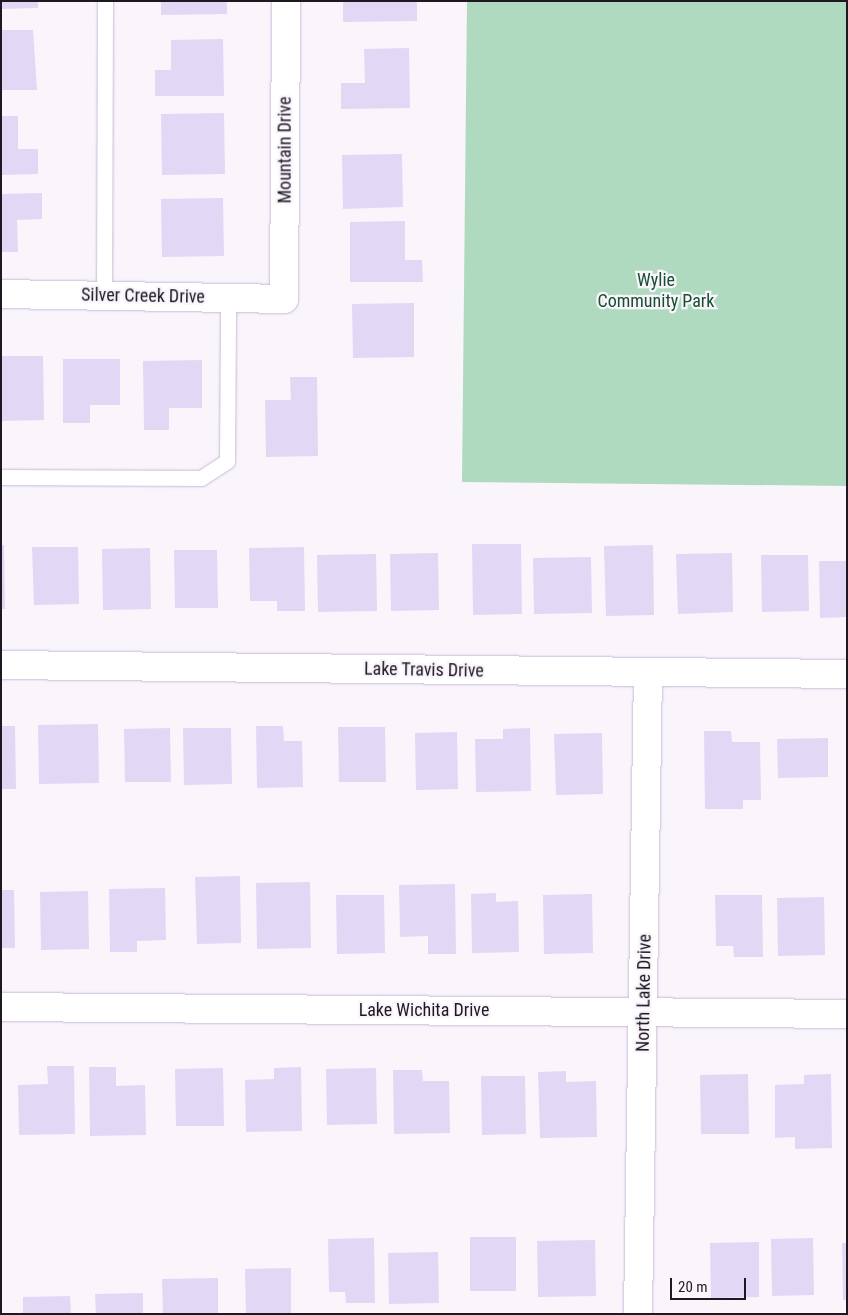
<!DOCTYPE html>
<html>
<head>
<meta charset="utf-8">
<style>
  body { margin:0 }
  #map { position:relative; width:848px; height:1315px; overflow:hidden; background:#f9f5fb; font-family:"Roboto Condensed",sans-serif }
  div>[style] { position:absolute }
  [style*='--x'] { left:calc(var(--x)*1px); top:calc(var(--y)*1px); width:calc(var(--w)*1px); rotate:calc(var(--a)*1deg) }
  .green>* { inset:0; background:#b0dabf }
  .building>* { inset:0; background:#e3d7f6 }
  .roads { filter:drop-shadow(0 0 1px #cab9d6) drop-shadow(0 0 1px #cab9d6) }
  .service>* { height:15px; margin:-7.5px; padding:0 7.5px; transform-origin:7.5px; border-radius:7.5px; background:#fff }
  .minor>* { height:28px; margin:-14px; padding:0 14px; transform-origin:14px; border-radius:14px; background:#fff }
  span { translate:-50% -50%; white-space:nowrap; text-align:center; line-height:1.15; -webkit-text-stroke:4.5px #f9f5fb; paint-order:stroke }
  .street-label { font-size:18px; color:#1e1823 }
  .park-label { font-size:18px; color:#164f31 }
  .frame { position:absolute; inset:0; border:2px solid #1e1823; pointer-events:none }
  .scale { position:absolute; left:670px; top:1278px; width:76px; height:22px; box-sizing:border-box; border:2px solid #1e1823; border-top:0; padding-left:6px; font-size:15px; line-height:18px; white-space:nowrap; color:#1e1823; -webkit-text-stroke:4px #f9f5fb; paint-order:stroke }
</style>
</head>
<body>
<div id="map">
  <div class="green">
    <i style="clip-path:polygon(467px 1px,847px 1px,847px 486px,462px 482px)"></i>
  </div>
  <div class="building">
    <i style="clip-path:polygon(1px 1px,38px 1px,38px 8px,1px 9px)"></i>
    <i style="clip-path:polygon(161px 1px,227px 1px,227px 14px,161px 15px)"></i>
    <i style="clip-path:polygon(343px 1px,417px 1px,417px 21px,343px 22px)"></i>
    <i style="clip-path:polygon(1px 30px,33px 30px,37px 90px,1px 90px)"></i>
    <i style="clip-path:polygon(223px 39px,224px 96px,155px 96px,155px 70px,171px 70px,171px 40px)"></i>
    <i style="clip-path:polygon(409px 48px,410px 108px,341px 109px,341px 83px,365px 83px,364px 49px)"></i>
    <i style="clip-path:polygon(224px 113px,225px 174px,162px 175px,161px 114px)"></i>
    <i style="clip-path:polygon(1px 116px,18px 116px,18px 149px,38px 149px,38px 174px,1px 175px)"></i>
    <i style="clip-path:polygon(402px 154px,403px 207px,343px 209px,342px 155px)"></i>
    <i style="clip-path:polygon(42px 193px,42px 219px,17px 220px,18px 252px,1px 252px,1px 194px)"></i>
    <i style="clip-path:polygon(223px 198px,224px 256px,162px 257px,161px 199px)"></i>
    <i style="clip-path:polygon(405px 221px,405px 260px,422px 260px,423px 282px,350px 282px,350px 222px)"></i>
    <i style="clip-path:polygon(414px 303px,414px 357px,353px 358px,352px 304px)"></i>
    <i style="clip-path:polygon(1px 356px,43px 356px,44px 420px,1px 421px)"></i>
    <i style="clip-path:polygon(63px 359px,120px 359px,120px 405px,90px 405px,90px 423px,63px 423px)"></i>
    <i style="clip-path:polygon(202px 360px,202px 408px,169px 408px,169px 430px,144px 430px,143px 361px)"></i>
    <i style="clip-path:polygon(290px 377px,317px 377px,318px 456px,266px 457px,265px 400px,291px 400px)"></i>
    <i style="clip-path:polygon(472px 544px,521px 544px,522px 614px,473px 615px)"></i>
    <i style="clip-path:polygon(1px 545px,4px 545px,5px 609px,1px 609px)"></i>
    <i style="clip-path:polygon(653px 545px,654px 615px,606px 616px,604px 546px)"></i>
    <i style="clip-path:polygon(32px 547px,78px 547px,79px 604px,34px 605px)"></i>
    <i style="clip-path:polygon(304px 547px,305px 611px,277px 611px,277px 601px,250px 601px,249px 548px)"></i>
    <i style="clip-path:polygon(150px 548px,151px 609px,103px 610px,102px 549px)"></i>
    <i style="clip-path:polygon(174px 550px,217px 550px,218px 608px,175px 608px)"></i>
    <i style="clip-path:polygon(438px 553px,439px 610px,391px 611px,390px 554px)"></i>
    <i style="clip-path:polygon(732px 553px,733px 612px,678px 614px,676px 554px)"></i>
    <i style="clip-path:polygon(376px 554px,377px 611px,318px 612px,317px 555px)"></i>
    <i style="clip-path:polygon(761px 555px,808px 555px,809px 611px,762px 612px)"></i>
    <i style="clip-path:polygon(591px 557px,592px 613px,534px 614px,533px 558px)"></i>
    <i style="clip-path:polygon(819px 561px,847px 561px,847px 617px,820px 618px)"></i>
    <i style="clip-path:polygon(98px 724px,99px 783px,39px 784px,38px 725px)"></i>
    <i style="clip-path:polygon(1px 726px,15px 726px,16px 789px,1px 789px)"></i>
    <i style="clip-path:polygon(256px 726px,283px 726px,284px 741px,302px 741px,303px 787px,257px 788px)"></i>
    <i style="clip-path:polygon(338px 727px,385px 727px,386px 782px,339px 782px)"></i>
    <i style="clip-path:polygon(170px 728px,171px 782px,125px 782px,124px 729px)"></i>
    <i style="clip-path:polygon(183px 728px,231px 728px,232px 784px,184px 785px)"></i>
    <i style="clip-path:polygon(530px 728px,531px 791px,476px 792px,475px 739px,503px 739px,503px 729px)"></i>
    <i style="clip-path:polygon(704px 731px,731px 731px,732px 742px,760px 742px,761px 800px,743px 800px,743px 809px,705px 809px)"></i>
    <i style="clip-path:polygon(457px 732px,458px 789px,416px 790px,415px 733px)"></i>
    <i style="clip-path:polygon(602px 733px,603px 794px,556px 795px,554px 734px)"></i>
    <i style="clip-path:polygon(828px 738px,828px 777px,778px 778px,777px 739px)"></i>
    <i style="clip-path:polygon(240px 876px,241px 943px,197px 944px,195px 877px)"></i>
    <i style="clip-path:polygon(310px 882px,311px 948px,257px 949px,256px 883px)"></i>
    <i style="clip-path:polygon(455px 884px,456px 954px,428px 954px,428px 936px,400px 937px,399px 885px)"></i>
    <i style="clip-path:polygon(165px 888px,166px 940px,137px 941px,137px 952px,110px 952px,109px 889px)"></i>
    <i style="clip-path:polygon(1px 890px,14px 890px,15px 948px,1px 948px)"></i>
    <i style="clip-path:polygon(88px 891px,89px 949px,41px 950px,40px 892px)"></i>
    <i style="clip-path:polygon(496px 893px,496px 902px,518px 901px,519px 952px,472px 953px,471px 894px)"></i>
    <i style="clip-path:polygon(592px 894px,593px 953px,544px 954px,543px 895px)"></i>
    <i style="clip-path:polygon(336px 895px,384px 895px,385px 953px,337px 954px)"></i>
    <i style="clip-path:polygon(715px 895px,762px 895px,763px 957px,734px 957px,733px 946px,716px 946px)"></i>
    <i style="clip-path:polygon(824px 897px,825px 955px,778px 956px,777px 898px)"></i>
    <i style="clip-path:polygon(47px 1066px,74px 1066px,75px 1134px,19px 1135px,18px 1085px,48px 1084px)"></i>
    <i style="clip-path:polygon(89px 1067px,116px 1067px,116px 1086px,145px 1085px,146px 1135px,90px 1136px)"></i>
    <i style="clip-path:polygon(301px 1067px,302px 1131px,246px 1132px,245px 1080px,274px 1079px,274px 1068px)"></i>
    <i style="clip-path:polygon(223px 1068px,224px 1126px,176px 1126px,175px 1069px)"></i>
    <i style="clip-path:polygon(376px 1068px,377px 1124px,327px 1125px,326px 1069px)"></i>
    <i style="clip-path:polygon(393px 1070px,422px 1070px,423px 1081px,449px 1081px,450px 1133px,394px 1134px)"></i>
    <i style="clip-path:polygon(566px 1071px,566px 1082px,596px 1081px,597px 1137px,540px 1138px,538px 1072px)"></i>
    <i style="clip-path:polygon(748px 1074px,749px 1134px,701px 1134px,700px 1075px)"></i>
    <i style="clip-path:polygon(831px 1074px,832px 1148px,795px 1149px,795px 1137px,775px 1138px,775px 1085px,804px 1084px,804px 1075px)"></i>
    <i style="clip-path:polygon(481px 1076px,525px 1076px,526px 1134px,482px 1135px)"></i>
    <i style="clip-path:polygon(470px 1237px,516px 1237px,516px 1291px,470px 1291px)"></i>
    <i style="clip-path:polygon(374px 1238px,375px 1303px,346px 1303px,345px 1292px,329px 1292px,328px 1239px)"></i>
    <i style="clip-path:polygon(813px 1238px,814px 1295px,772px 1296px,771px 1239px)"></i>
    <i style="clip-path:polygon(595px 1240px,596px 1296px,538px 1297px,537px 1241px)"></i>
    <i style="clip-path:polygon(759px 1242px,759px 1297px,711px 1298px,710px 1243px)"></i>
    <i style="clip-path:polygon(842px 1243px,847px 1243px,847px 1300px,843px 1300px)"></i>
    <i style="clip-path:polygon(438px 1252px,439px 1303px,389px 1304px,388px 1253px)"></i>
    <i style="clip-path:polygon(291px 1268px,291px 1314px,246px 1314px,245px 1269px)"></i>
    <i style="clip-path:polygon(218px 1278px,218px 1314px,163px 1314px,162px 1279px)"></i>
    <i style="clip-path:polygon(143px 1293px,143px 1314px,96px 1314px,95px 1294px)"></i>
    <i style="clip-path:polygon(70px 1296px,71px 1314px,23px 1314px,23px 1297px)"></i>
  </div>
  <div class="roads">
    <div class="service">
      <i style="--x:104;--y:296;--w:295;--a:-89.8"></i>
      <i style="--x:1;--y:477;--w:200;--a:0.3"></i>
      <i style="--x:201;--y:478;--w:31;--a:-33"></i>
      <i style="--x:227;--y:461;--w:163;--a:-89.6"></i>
    </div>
    <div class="minor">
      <i style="--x:1;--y:294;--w:283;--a:1"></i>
      <i style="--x:284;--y:299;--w:298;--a:-89.6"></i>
      <i style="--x:1;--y:665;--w:846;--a:0.61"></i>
      <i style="--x:1;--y:1007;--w:846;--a:0.47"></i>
      <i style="--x:638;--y:1314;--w:642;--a:-89.11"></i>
    </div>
  </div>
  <div class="street-label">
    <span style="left:285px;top:150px;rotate:-90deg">Mountain Drive</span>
    <span style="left:143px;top:296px;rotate:1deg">Silver Creek Drive</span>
    <span style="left:424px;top:670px;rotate:1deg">Lake Travis Drive</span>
    <span style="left:644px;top:993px;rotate:-89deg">North Lake Drive</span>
    <span style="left:424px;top:1010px">Lake Wichita Drive</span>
  </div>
  <div class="park-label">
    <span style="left:656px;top:291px">Wylie<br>Community Park</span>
  </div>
  <div class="frame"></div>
  <div class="scale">20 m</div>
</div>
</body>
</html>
